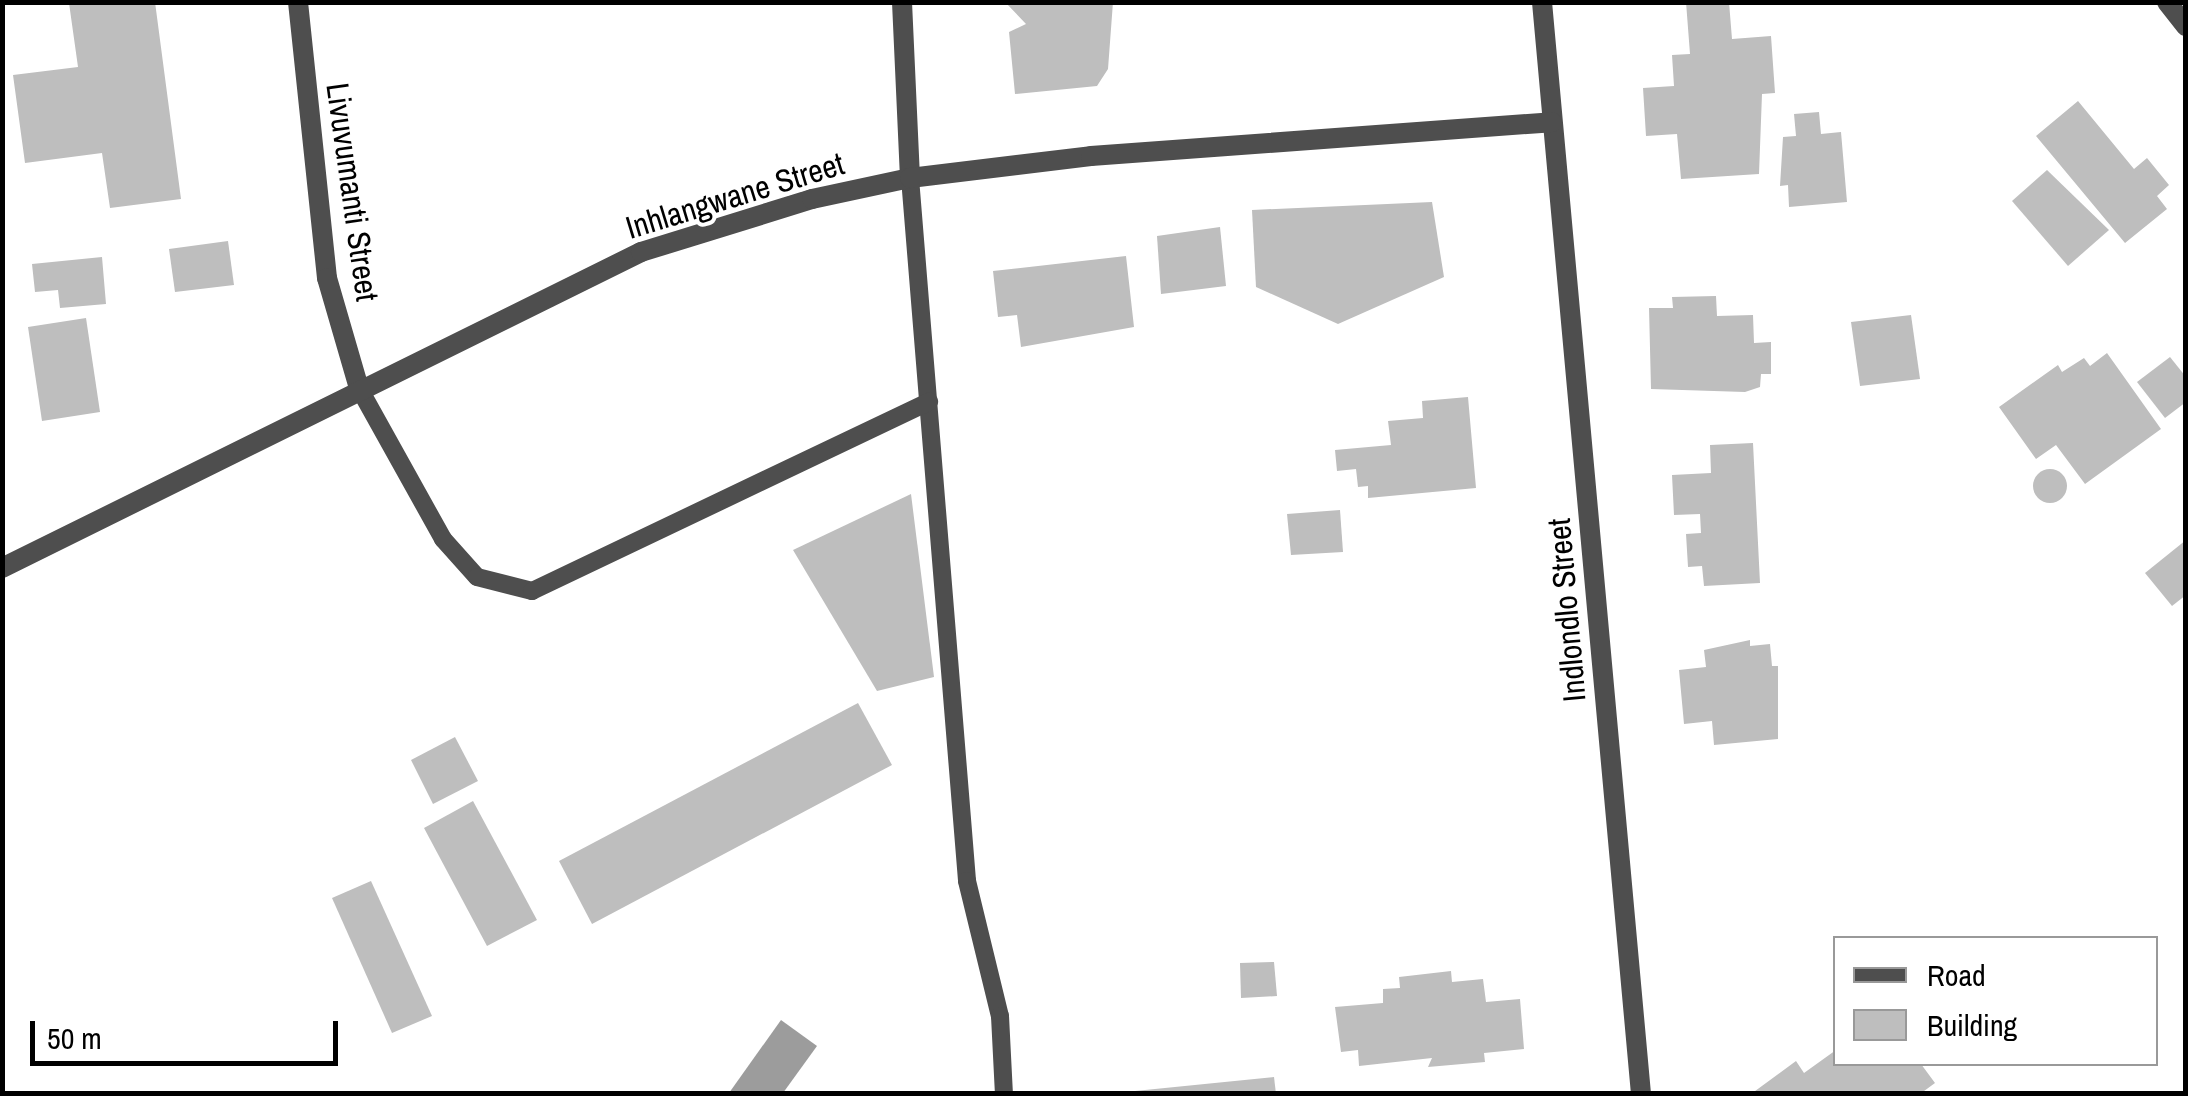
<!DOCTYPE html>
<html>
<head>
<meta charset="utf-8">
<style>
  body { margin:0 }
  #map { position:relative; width:2188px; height:1096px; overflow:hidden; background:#fff; font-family:"Archivo Narrow",sans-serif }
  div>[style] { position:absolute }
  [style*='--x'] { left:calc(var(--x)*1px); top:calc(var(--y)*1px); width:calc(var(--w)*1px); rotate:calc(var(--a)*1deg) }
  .water>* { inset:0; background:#9c9c9c }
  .building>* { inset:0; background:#bebebe }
  .round { border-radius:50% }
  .service>* { height:18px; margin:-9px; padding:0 9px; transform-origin:9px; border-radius:9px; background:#4e4e4e }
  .minor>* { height:20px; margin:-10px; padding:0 10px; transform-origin:10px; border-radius:10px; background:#4e4e4e }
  span { translate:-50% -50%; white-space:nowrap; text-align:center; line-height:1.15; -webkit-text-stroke:8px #fff; paint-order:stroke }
  .street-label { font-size:32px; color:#000 }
  .frame { position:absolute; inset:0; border:5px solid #000; pointer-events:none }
  .legend { position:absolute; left:1833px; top:936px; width:325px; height:130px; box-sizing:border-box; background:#fff; border:2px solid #999; margin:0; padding:12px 18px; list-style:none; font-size:30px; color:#000 }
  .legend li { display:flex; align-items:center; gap:20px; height:50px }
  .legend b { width:50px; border:2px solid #999 }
  .scale { position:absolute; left:30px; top:1021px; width:308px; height:45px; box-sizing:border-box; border:5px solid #000; border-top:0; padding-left:12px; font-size:30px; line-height:35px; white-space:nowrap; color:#000; -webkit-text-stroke:8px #fff; paint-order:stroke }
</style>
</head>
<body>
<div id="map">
  <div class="water">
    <i style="clip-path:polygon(781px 1020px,817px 1046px,783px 1093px,729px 1093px)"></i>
  </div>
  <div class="building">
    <i style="clip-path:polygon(155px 2px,181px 199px,110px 208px,102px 153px,25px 163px,13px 75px,78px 67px,69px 3px)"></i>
    <i style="clip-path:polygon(1005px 2px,1113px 2px,1108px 69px,1097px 86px,1015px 94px,1009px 32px,1026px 24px)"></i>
    <i style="clip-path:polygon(1686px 2px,1729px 2px,1732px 39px,1771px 36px,1775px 93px,1762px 94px,1759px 174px,1681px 179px,1677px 134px,1646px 136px,1643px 88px,1674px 86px,1672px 55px,1690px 54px)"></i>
    <i style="clip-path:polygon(2078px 101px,2134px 169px,2147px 158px,2169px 185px,2157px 196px,2167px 209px,2125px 243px,2036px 136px)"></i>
    <i style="clip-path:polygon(1819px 112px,1821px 134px,1841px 132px,1847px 202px,1789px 207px,1788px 185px,1780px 186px,1783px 137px,1796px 136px,1794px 114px)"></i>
    <i style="clip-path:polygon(2047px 170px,2109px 230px,2068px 266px,2012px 201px)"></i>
    <i style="clip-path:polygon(1432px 202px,1444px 277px,1338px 324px,1256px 287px,1252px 210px)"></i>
    <i style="clip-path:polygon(1220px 227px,1226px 286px,1161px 294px,1157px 236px)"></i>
    <i style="clip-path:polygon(228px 241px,234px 285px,175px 292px,169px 249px)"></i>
    <i style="clip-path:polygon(1126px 256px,1134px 327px,1021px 347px,1017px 315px,998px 317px,993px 271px)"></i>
    <i style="clip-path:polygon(102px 257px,106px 304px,60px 308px,58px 290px,35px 292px,32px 264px)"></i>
    <i style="clip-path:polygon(1716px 296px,1717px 316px,1753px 315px,1754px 343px,1771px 342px,1771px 374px,1761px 374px,1760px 387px,1745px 392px,1651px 389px,1649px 308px,1673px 308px,1672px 297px)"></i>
    <i style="clip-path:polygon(1911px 315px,1920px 379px,1860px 386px,1851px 322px)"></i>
    <i style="clip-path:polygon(86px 318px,100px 412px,42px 421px,28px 327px)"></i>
    <i style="clip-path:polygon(2107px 353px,2161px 429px,2085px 484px,2056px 445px,2036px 459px,1999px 407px,2058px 365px,2062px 372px,2084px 358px,2090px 366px)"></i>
    <i style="clip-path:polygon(2170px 357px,2186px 377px,2186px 402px,2165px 418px,2137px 382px)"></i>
    <i style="clip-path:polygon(1468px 397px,1476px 488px,1368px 498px,1368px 486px,1358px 487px,1356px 469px,1337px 471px,1335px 450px,1391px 445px,1388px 421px,1423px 418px,1422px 401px)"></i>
    <i style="clip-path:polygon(1753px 443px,1760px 583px,1704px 586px,1702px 566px,1688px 567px,1686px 534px,1701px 533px,1700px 514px,1674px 515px,1672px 475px,1711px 473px,1710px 445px)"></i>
    <i class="round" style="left:2033px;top:469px;width:34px;height:34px"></i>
    <i style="clip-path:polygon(911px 494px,934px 677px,877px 691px,793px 550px)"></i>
    <i style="clip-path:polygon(1340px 510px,1343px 552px,1291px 555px,1287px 514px)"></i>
    <i style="clip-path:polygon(2186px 540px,2186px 595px,2172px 606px,2145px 573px)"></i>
    <i style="clip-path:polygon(1750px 640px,1750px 646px,1770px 644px,1772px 666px,1778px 666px,1778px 739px,1714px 745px,1712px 721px,1684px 724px,1679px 670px,1706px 667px,1704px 650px)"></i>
    <i style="clip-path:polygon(858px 703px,892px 765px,592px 924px,559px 861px)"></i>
    <i style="clip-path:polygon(455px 737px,478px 781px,433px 804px,411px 760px)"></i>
    <i style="clip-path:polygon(473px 801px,537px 920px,487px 946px,424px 828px)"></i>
    <i style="clip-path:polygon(371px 881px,432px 1016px,392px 1033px,332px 898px)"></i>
    <i style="clip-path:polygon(1274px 962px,1277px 996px,1241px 998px,1240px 963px)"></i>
    <i style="clip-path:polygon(1451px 971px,1452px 982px,1483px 979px,1486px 1002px,1520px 999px,1524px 1049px,1484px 1053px,1485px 1062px,1428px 1067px,1432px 1058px,1359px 1066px,1358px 1050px,1341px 1052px,1335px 1007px,1383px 1003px,1383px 989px,1400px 988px,1399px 977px)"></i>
    <i style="clip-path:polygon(1836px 1050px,1836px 1064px,1921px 1064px,1935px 1083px,1920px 1094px,1751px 1094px,1796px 1061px,1804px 1073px)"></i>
    <i style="clip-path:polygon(1274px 1077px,1276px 1094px,1135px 1094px,1135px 1091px)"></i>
  </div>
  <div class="service">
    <i style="--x:910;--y:178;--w:705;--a:85.36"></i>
    <i style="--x:967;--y:881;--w:139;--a:76.3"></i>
    <i style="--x:1000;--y:1016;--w:78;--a:87.1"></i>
    <i style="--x:359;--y:388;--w:173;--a:60.9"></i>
    <i style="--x:443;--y:539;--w:51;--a:48.2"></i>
    <i style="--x:477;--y:577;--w:57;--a:14.3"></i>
    <i style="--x:532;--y:591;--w:440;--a:-25.5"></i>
  </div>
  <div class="minor">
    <i style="--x:298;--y:2;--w:278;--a:84"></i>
    <i style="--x:327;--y:278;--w:115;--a:73.8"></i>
    <i style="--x:902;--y:2;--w:176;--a:87.4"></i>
    <i style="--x:1542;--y:2;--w:1096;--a:84.82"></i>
    <i style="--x:2167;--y:2;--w:31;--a:52"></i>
    <i style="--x:2;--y:568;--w:713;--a:-26.31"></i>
    <i style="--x:641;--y:252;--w:179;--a:-17.2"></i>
    <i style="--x:812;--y:199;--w:100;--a:-12.1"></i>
    <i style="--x:910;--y:178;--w:182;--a:-6.9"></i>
    <i style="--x:1091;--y:156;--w:462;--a:-4.2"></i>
  </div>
  <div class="street-label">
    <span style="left:352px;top:192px;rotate:82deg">Livuvumanti Street</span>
    <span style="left:735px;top:196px;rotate:-17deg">Inhlangwane Street</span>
    <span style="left:1567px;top:610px;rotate:-95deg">Indlondlo Street</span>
  </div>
  <div class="frame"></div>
  <ul class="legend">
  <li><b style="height:12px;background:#4e4e4e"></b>Road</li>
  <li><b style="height:28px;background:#bebebe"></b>Building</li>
  </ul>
  <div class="scale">50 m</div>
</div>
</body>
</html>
